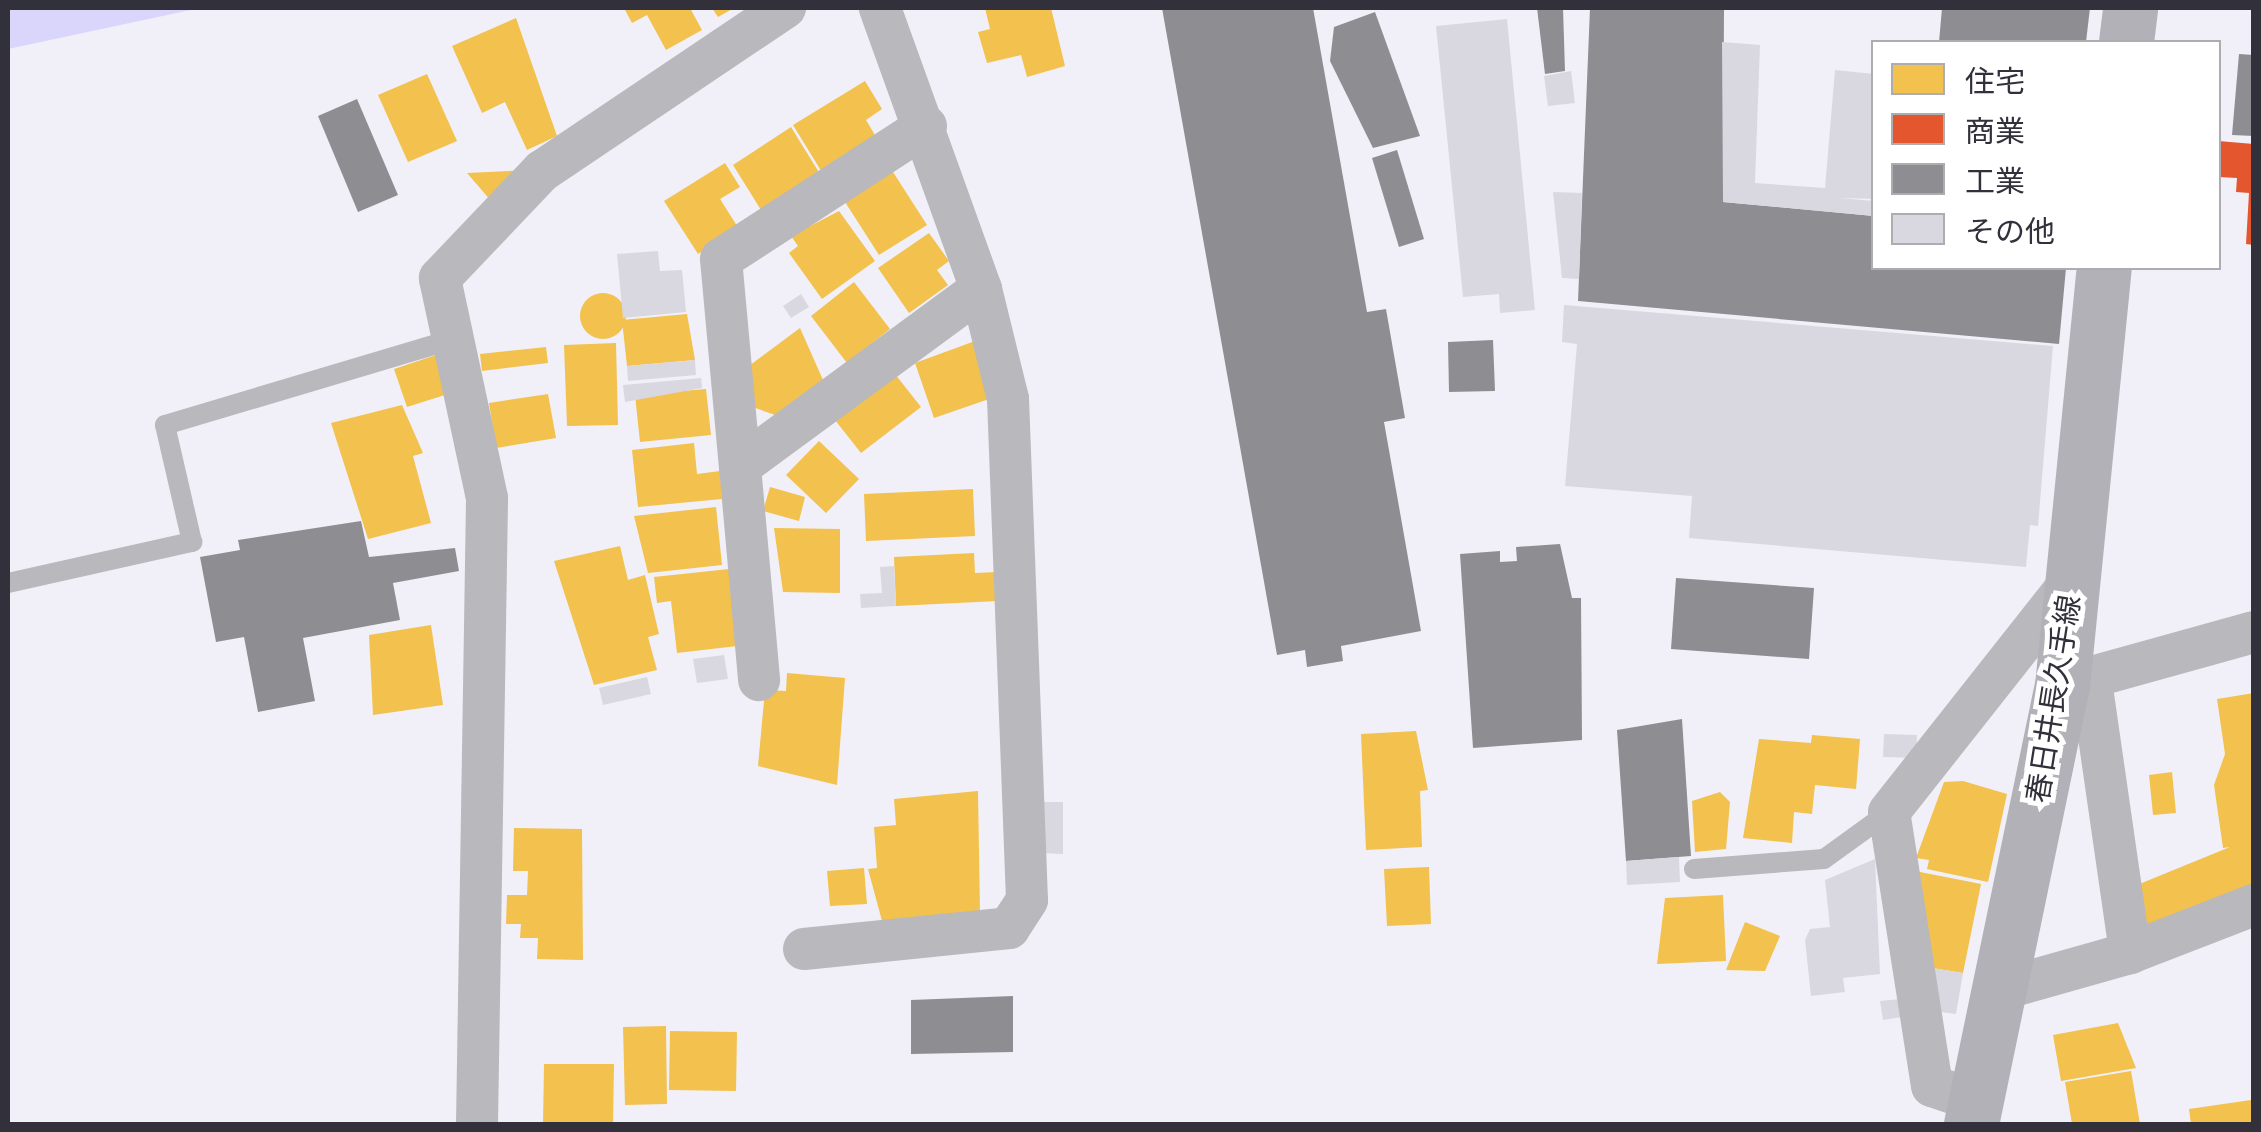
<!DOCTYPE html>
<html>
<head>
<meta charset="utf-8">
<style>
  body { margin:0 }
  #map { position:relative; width:2261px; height:1132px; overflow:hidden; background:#f1f0f8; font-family:"Work Sans","Noto Sans JP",sans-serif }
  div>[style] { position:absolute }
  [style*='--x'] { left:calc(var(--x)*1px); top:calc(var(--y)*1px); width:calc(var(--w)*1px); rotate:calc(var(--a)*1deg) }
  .green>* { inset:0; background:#dad5fb }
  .homes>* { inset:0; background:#f2c14e }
  .round { border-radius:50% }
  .shops>* { inset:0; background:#e4572e }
  .industry>* { inset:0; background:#8d8d92 }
  .building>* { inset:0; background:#d9d8e1 }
  .service>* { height:20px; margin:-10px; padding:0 10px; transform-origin:10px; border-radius:10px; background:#b9b8bc }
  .minor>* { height:42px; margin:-21px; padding:0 21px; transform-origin:21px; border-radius:21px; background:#b9b8bc }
  .primary>* { height:55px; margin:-27.5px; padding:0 27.5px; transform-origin:27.5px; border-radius:27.5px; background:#b2b1b7 }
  span { translate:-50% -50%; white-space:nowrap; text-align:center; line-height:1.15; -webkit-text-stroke:10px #fff; paint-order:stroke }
  .street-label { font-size:30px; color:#32313b }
  .frame { position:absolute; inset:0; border:10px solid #32313b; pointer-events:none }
  .legend { position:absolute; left:1871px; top:40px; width:350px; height:230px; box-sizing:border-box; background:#fff; border:2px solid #adadb1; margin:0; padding:12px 18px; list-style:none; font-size:30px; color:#32313b }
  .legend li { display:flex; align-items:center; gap:20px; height:50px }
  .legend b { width:50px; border:2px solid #adadb1 }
</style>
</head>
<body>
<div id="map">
  <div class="green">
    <i style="clip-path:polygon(8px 8px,200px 8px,8px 49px)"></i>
  </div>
  <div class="homes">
    <i style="clip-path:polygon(624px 8px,690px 8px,702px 30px,666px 50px,647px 15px,632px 23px)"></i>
    <i style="clip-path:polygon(712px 8px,734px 8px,718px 17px)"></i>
    <i style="clip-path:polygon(985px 8px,1051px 8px,1065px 66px,1027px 77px,1021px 55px,987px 63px,978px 32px,990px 29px)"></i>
    <i style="clip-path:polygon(516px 18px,557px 136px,527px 150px,505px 102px,482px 113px,452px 46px)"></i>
    <i style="clip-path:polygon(427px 74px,457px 141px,408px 162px,378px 95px)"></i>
    <i style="clip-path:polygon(865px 81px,882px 109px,866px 120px,878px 140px,823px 174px,793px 125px)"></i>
    <i style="clip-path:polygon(791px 127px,820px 174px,761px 210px,733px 165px)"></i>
    <i style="clip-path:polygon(725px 163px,740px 187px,720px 199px,739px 229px,698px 254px,664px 201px)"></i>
    <i style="clip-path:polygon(528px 170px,492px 202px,467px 173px)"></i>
    <i style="clip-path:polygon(893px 172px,927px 225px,879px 255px,845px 202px)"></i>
    <i style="clip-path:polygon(839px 211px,875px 261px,822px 299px,789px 253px,798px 246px,791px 236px)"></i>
    <i style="clip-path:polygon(929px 233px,949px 261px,937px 270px,948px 285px,909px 313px,878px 268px)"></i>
    <i style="clip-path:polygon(854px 282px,890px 329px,847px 363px,811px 316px)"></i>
    <i class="round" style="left:580px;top:293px;width:46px;height:46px"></i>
    <i style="clip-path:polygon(687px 314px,695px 360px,627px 366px,622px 320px)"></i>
    <i style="clip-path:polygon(800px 328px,823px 380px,775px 415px,744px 404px,742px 371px)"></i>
    <i style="clip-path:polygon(975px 341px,992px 398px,934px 418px,915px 363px)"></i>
    <i style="clip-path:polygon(616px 343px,618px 425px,567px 426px,564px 345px)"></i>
    <i style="clip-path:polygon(546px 347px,548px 363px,482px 371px,480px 354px)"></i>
    <i style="clip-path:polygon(436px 355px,448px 394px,407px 407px,394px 369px)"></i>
    <i style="clip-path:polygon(895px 374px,921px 407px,861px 453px,835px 420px)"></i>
    <i style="clip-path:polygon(706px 389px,711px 435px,640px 442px,635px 395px)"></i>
    <i style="clip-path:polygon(548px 394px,556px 438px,496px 448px,489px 403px)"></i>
    <i style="clip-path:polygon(402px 405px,423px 453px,413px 456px,431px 523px,368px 539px,331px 423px)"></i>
    <i style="clip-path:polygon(819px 441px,859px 479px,826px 513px,786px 475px)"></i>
    <i style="clip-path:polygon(694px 443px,697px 474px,720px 471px,722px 499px,638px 507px,632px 450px)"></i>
    <i style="clip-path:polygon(770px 487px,805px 497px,799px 521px,763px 511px)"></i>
    <i style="clip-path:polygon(973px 489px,975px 536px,866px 541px,864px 494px)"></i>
    <i style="clip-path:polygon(716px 507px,722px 565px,648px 573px,634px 516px)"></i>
    <i style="clip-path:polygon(774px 528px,840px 529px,840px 593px,783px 592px)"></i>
    <i style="clip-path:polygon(620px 546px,628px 580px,645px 575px,659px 634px,648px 637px,657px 670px,594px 685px,554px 561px)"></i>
    <i style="clip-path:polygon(974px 553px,975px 573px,997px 572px,998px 601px,896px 606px,894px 557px)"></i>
    <i style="clip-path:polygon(729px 569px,737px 646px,677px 653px,671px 601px,657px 603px,654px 577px)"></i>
    <i style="clip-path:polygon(431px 625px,443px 705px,373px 715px,369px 635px)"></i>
    <i style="clip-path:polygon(787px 673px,845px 678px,837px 785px,758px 766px,765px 690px,786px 691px)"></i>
    <i style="clip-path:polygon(2254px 693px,2254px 886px,2149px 929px,2132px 887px,2230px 847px,2223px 848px,2214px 785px,2225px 754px,2217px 699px)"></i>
    <i style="clip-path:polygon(1416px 731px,1428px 790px,1420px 791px,1422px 847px,1366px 850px,1361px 734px)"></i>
    <i style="clip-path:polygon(1812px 735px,1860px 739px,1856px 789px,1815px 785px,1812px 814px,1794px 812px,1792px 843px,1743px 838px,1759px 739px,1811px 743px)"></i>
    <i style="clip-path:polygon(2172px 772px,2176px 813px,2153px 815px,2149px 775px)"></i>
    <i style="clip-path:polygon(1963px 781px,2007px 794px,1988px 882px,1927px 869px,1929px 860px,1916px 858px,1944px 782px)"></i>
    <i style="clip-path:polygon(978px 791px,980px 913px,882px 921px,868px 869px,877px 868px,874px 827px,896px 825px,894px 799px)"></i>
    <i style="clip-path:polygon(1720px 792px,1730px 802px,1726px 849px,1695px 852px,1692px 801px)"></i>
    <i style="clip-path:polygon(514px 828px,582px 829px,583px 960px,537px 959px,538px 938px,520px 938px,521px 924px,506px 924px,507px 895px,527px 895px,528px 871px,513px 871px)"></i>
    <i style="clip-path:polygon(1429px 867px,1431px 924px,1387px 926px,1384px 869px)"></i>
    <i style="clip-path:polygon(864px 868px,867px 904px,830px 906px,827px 871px)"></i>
    <i style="clip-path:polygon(1915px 871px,1981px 884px,1963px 973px,1926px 967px)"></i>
    <i style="clip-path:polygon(1723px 895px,1726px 961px,1657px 964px,1665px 898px)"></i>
    <i style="clip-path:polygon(1745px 922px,1780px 936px,1765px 971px,1726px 970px)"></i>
    <i style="clip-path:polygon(2118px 1023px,2136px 1068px,2061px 1081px,2053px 1035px)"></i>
    <i style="clip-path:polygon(666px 1026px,667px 1104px,625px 1105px,623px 1027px)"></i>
    <i style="clip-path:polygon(670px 1031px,737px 1032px,736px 1091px,669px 1090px)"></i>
    <i style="clip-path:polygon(544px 1064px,614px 1064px,613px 1124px,543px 1124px)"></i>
    <i style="clip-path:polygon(2131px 1071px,2140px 1124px,2072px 1124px,2065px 1082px)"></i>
    <i style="clip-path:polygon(2251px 1100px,2254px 1124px,2191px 1124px,2189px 1109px)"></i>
  </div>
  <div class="shops">
    <i style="clip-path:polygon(2218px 141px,2254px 144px,2254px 245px,2246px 244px,2249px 193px,2236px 192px,2237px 178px,2218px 177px)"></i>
  </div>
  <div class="industry">
    <i style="clip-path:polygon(1162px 8px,1313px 8px,1367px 312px,1386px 309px,1405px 418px,1384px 422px,1421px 631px,1341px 646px,1343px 661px,1307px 667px,1305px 650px,1277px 655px)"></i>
    <i style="clip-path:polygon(1537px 8px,1563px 8px,1565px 71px,1545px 74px)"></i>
    <i style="clip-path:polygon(1590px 8px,1724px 8px,1723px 202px,1874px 216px,1874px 268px,2066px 268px,2059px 344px,1578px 301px)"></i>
    <i style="clip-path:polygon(1942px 8px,2090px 8px,2086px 42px,1939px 42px)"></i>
    <i style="clip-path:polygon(1375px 12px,1420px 136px,1373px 148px,1330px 61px,1334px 27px)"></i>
    <i style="clip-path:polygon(2239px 54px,2254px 55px,2254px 136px,2232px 135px)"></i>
    <i style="clip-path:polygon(357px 99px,398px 195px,358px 212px,318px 116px)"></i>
    <i style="clip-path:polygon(1397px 150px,1424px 239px,1399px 247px,1372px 158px)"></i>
    <i style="clip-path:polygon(1493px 340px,1495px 391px,1449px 392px,1448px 342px)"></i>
    <i style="clip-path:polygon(361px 521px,369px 557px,455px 548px,459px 571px,393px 583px,400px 620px,303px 638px,315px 701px,258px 712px,244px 637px,216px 642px,200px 557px,240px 550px,238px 540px)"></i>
    <i style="clip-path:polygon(1560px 544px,1572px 598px,1581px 598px,1582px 740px,1473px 748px,1460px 554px,1500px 551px,1500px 562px,1517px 561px,1516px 547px)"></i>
    <i style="clip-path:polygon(1676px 578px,1814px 588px,1809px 659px,1671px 649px)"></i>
    <i style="clip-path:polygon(1682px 719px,1691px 856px,1626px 861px,1617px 730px)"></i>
    <i style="clip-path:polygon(1013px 996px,1013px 1052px,911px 1054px,911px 1000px)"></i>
  </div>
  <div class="building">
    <i style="clip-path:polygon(1507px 19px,1535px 310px,1500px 313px,1499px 294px,1463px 297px,1436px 26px)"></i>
    <i style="clip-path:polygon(1722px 42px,1760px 45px,1755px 183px,1825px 188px,1835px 70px,1874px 74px,1874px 199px,1839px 198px,1874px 201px,1874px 216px,1723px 202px)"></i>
    <i style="clip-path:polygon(1571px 71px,1575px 103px,1548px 106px,1544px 76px)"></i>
    <i style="clip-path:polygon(1553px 192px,1582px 193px,1579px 279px,1562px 278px)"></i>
    <i style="clip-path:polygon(658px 251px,660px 271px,682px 270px,686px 312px,623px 318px,617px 254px)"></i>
    <i style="clip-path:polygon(801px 294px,809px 307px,791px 318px,783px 306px)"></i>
    <i style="clip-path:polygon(1564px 305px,2053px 346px,2038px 526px,2030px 525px,2026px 567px,1689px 538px,1692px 496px,1565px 486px,1577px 344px,1562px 342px)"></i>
    <i style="clip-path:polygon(695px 360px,696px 375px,628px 381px,627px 366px)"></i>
    <i style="clip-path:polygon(701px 378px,702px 388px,625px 402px,623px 385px)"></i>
    <i style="clip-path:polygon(894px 566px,896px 606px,861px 608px,860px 594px,882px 593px,880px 567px)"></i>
    <i style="clip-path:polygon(724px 655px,728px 679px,697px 683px,693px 659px)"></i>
    <i style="clip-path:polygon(647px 677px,651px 694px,603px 705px,599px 688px)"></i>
    <i style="clip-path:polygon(1884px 734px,1917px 735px,1916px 758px,1883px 757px)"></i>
    <i style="clip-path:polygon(1038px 802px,1063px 802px,1063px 854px,1039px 853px)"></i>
    <i style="clip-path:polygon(1679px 857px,1680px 882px,1627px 885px,1626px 861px)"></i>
    <i style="clip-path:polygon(1875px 859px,1880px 974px,1843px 978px,1845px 992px,1811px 996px,1805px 940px,1810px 929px,1830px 927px,1825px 880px)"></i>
    <i style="clip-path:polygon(1926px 967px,1963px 973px,1956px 1014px,1926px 1010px)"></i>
    <i style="clip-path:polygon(1900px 999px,1902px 1017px,1883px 1020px,1880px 1001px)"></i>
  </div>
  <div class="service">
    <i style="--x:8;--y:583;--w:189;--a:-12.6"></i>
    <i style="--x:192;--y:542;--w:120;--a:-103"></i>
    <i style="--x:165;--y:425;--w:298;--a:-16.6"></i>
    <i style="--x:1694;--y:869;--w:130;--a:-4.4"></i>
    <i style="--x:1824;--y:859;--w:80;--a:-35.9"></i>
  </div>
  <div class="minor">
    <i style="--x:926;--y:126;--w:244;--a:147"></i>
    <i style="--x:721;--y:259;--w:208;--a:84.8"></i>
    <i style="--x:740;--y:466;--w:299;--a:-36.3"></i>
    <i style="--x:740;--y:466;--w:215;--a:84.9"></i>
    <i style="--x:2091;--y:681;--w:275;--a:81.8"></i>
    <i style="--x:2130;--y:953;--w:133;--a:-21.2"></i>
    <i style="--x:2063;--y:685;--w:198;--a:-15.5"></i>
    <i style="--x:804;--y:949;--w:206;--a:-5.8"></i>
    <i style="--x:1009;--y:928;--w:33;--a:-57"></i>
    <i style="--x:1027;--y:900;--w:501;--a:-92.17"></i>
    <i style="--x:1008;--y:399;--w:113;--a:-103.8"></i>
    <i style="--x:981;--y:289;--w:299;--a:-109.8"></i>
    <i style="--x:1999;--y:990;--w:136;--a:-15.8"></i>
    <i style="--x:1976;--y:1101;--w:46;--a:-161.2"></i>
    <i style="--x:1932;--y:1086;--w:277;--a:-98.9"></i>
    <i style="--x:1889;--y:812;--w:297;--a:-51.7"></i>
    <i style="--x:477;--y:1124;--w:626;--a:-89.08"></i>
    <i style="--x:487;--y:498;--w:225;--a:-102.1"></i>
    <i style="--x:440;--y:278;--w:148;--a:-46.4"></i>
    <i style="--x:542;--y:171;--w:293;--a:-33.9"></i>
  </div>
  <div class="primary">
    <i style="--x:2126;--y:42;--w:34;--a:-83"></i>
    <i style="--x:1971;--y:1124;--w:447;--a:-78.3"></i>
    <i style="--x:2062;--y:686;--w:420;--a:-84.3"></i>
  </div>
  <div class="street-label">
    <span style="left:2054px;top:699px;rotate:-81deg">春日井長久手線</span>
  </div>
  <div class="frame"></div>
  <ul class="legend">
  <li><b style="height:28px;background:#f2c14e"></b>住宅</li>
  <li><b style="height:28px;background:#e4572e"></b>商業</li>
  <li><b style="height:28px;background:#8d8d92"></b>工業</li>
  <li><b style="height:28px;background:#d9d8e1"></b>その他</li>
  </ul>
</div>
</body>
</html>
